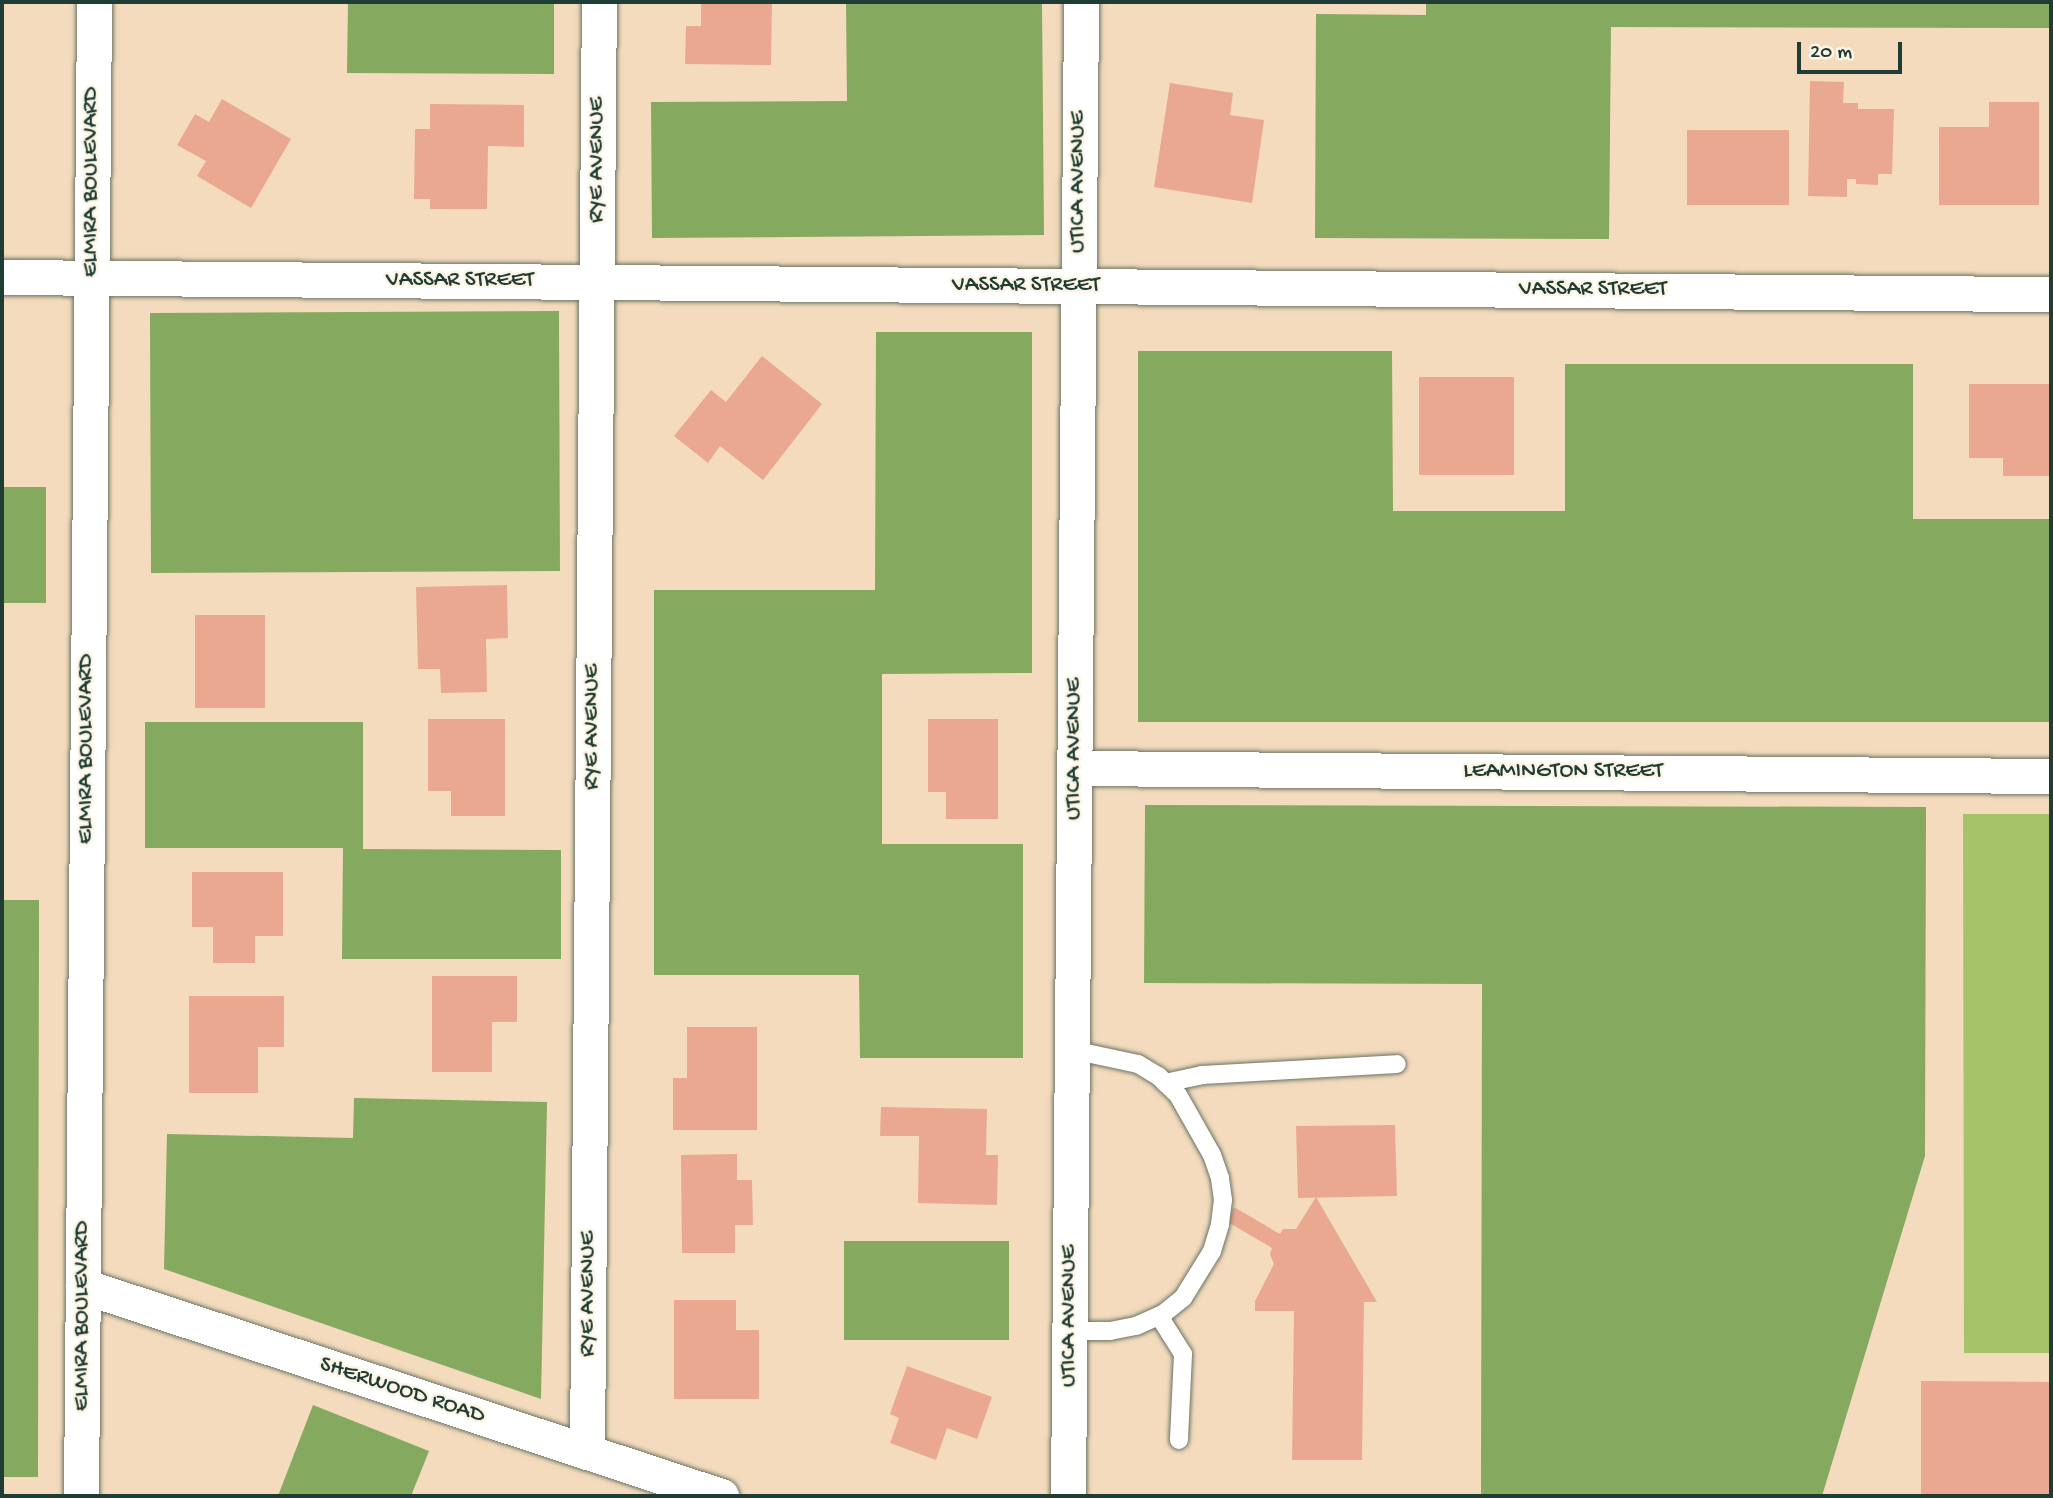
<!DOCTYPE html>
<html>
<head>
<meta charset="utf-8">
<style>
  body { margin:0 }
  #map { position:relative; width:2053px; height:1498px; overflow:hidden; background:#f4dbbd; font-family:"Gochi Hand",sans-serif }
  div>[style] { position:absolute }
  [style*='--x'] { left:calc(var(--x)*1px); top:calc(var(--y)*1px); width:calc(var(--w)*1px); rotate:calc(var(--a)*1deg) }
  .green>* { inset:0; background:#a7c36a }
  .forest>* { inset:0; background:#85a95e }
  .building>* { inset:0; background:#eaa890 }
  .roads { filter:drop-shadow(0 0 2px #6a7464) drop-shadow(0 0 2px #6a7464) }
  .lane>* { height:18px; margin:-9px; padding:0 9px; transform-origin:9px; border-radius:9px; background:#fff }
  .street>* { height:35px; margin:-17.5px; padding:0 17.5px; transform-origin:17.5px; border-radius:17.5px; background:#fff }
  span { translate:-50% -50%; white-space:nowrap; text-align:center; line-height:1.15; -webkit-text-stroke:5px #fcf5e5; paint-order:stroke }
  .street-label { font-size:23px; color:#1f3d34 }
  .frame { position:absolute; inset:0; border:4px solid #1f3d34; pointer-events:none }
  .scale { position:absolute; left:1797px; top:42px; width:105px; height:32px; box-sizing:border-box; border:4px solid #1f3d34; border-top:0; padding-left:9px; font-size:21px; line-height:24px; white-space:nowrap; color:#1f3d34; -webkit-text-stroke:5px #fcf5e5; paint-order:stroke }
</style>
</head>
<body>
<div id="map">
  <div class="green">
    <i style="clip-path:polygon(1963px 814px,2051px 814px,2051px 1353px,1964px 1353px)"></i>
  </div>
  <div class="forest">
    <i style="clip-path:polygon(348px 2px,554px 2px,554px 74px,347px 73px)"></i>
    <i style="clip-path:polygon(846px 2px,1042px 2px,1044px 235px,652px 238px,651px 102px,847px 101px)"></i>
    <i style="clip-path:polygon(1426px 2px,2051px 2px,2051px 28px,1611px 27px,1609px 239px,1315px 238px,1316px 14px,1426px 15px)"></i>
    <i style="clip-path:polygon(559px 311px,560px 571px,151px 573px,150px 313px)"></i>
    <i style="clip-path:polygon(876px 332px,1032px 332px,1032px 673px,882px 674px,882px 844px,1023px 844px,1023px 1058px,860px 1058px,859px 975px,654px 975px,654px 590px,875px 590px)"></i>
    <i style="clip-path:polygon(1138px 351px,1392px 351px,1393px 511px,1565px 511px,1565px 364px,1913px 364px,1913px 519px,2051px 519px,2051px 722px,1138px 722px)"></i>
    <i style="clip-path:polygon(2px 487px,46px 487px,46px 603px,2px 603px)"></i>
    <i style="clip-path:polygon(145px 722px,363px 722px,363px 849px,561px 850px,561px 959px,342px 959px,343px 848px,145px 848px)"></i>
    <i style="clip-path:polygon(1145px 805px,1926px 807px,1925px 1156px,1822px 1496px,1481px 1496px,1482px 984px,1144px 983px)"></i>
    <i style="clip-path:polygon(2px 900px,39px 900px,38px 1477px,2px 1477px)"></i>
    <i style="clip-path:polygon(354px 1098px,547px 1102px,541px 1399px,164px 1269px,167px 1134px,353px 1138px)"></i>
    <i style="clip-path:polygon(844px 1241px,1009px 1241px,1009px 1340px,844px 1340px)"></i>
    <i style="clip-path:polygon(313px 1405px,429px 1451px,411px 1496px,278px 1496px)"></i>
  </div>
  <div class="building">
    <i style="clip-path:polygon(701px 2px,772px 2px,771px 65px,685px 64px,686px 26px,701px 26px)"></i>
    <i style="clip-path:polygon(1810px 81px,1844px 82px,1843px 103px,1858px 103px,1858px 109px,1894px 109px,1892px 174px,1878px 174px,1878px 185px,1856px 184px,1856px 179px,1847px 179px,1847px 197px,1808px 196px)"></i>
    <i style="clip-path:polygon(1170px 83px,1233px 93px,1230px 115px,1264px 120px,1252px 203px,1154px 187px)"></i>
    <i style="clip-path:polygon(222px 99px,291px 139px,251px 208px,197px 176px,206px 161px,177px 145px,195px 114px,209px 122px)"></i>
    <i style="clip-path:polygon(1989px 102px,2039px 102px,2039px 205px,1939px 205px,1939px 127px,1989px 127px)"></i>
    <i style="clip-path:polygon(430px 104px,524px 105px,524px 147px,488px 146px,487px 209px,430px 209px,430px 199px,414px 199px,415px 129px,430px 129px)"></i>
    <i style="clip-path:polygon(1687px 130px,1789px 130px,1789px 205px,1687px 205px)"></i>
    <i style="clip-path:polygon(762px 356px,822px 404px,763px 480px,720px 446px,708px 463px,674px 436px,711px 390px,726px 402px)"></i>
    <i style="clip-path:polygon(1419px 377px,1514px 377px,1514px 475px,1419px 475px)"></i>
    <i style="clip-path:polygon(1969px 384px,2051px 384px,2051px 476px,2003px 476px,2003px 458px,1969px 458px)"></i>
    <i style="clip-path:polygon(507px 585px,508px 638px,486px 639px,487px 692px,441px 693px,440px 669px,418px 669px,416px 587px)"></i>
    <i style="clip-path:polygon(195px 615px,265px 615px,265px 708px,195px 708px)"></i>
    <i style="clip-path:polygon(428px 719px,505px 719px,505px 816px,451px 816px,451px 791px,428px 791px)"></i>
    <i style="clip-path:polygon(928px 719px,998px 719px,998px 819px,946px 819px,946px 792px,928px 792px)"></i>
    <i style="clip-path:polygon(192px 872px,283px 872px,283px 936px,255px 936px,255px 963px,213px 963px,213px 927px,192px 927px)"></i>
    <i style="clip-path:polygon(432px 976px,517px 976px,517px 1022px,492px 1022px,492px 1072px,432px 1072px)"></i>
    <i style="clip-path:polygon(189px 996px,284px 996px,284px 1047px,258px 1047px,258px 1093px,189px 1093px)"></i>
    <i style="clip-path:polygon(687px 1027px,757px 1027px,757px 1130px,673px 1130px,673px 1078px,687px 1078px)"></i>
    <i style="clip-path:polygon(881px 1107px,987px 1109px,986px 1155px,998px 1155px,997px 1205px,918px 1203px,919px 1136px,880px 1136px)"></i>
    <i style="clip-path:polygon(1395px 1125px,1397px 1196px,1298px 1198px,1296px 1126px)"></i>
    <i style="clip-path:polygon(737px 1154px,737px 1180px,752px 1180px,753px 1225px,735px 1225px,735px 1253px,682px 1253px,681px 1155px)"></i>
    <i style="clip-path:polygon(1316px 1197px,1377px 1302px,1364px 1302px,1362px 1460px,1292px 1460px,1294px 1311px,1255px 1311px,1255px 1301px,1274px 1264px,1270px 1254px,1272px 1248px,1226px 1221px,1234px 1207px,1280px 1234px,1283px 1229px,1296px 1229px)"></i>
    <i style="clip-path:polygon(674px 1300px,736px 1300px,736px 1330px,759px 1330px,759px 1399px,674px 1399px)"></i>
    <i style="clip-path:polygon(907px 1366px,992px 1397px,977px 1439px,947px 1428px,936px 1460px,890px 1443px,899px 1418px,890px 1414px)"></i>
    <i style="clip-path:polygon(1921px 1381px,2051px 1382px,2051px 1496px,1921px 1496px)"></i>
  </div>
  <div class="roads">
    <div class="lane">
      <i style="--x:1165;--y:1083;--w:38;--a:-12"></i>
      <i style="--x:1202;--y:1075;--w:195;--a:-3.2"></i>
      <i style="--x:1159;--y:1316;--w:45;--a:57.7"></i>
      <i style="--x:1183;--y:1354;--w:86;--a:92.7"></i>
      <i style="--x:1070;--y:1331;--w:40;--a:0"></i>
      <i style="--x:1110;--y:1331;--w:26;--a:-11"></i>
      <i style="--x:1136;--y:1326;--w:30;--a:-24"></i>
      <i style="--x:1163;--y:1314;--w:26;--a:-39"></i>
      <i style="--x:1183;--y:1298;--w:55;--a:-58.3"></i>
      <i style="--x:1212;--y:1251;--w:28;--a:-73"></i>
      <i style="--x:1220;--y:1224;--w:24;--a:-83"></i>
      <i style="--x:1223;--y:1200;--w:22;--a:-98"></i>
      <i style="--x:1220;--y:1178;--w:24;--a:-109"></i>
      <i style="--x:1212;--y:1155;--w:69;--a:-119.5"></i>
      <i style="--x:1178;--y:1095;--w:28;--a:-136"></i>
      <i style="--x:1158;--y:1076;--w:23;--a:-149"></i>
      <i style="--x:1138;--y:1064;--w:67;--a:-168"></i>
    </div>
    <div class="street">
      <i style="--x:2;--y:277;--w:2049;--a:0.48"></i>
      <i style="--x:1075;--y:768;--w:976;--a:0.47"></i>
      <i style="--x:83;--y:1286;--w:672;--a:18.22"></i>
      <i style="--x:587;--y:1452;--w:1450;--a:-89.53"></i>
      <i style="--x:81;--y:1496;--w:1494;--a:-89.5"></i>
      <i style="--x:1068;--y:1496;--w:1494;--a:-89.5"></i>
    </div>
  </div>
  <div class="street-label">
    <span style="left:598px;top:160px;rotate:-90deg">RYE AVENUE</span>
    <span style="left:92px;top:182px;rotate:-90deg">ELMIRA BOULEVARD</span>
    <span style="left:1079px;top:182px;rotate:-90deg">UTICA AVENUE</span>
    <span style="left:460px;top:281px">VASSAR STREET</span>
    <span style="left:1026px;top:286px">VASSAR STREET</span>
    <span style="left:1593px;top:290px">VASSAR STREET</span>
    <span style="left:593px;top:727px;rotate:-90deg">RYE AVENUE</span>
    <span style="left:87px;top:749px;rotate:-90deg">ELMIRA BOULEVARD</span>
    <span style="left:1075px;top:749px;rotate:-90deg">UTICA AVENUE</span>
    <span style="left:1563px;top:772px">LEAMINGTON STREET</span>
    <span style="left:589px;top:1294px;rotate:-90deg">RYE AVENUE</span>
    <span style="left:83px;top:1316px;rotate:-90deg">ELMIRA BOULEVARD</span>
    <span style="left:1070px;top:1316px;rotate:-90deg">UTICA AVENUE</span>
    <span style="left:402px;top:1391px;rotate:18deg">SHERWOOD ROAD</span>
  </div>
  <div class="frame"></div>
  <div class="scale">20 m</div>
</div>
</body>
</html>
